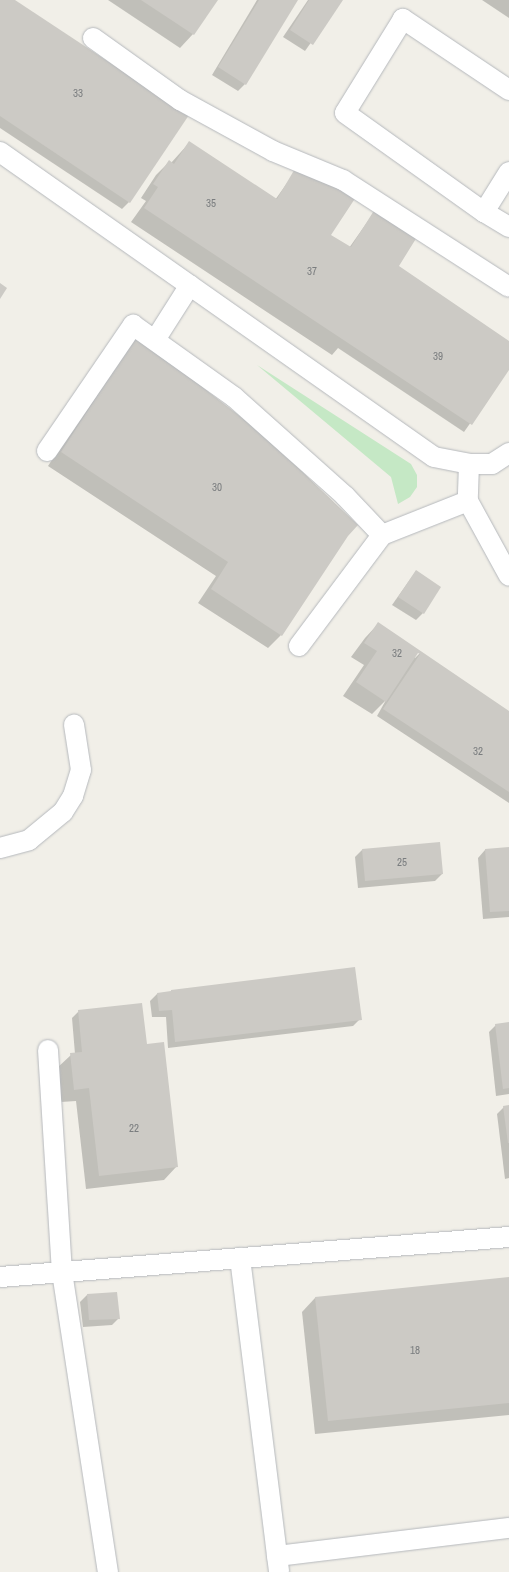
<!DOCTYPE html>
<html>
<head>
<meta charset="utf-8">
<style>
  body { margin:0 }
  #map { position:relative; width:509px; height:1572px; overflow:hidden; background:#f1efe8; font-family:"Archivo Narrow",sans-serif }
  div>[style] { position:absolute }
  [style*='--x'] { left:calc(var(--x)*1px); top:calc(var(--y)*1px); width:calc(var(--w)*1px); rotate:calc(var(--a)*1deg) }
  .green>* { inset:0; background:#c5e8c5 }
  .shadow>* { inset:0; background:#0003 }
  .building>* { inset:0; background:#cccac5 }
  .roads { filter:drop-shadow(0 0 1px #b5b8bc) drop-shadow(0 0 1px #b5b8bc) }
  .lane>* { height:20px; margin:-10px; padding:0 10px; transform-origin:10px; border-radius:10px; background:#fff }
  span { translate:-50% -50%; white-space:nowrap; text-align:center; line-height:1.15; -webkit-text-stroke:4px #fff; paint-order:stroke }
  .number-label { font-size:11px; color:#7a7d7f }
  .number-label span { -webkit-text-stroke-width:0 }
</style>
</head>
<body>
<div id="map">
  <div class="green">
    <i style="clip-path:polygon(257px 365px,411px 464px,417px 475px,417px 487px,410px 497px,398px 504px,391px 477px)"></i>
  </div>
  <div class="shadow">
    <i style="clip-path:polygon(0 0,13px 0,129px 202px,122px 209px,0 128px)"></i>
    <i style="clip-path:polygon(108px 0,216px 0,193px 34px,180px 48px)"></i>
    <i style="clip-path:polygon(257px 0,297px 0,245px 84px,238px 91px,212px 75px)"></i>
    <i style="clip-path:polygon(308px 0,341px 0,305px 51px,283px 37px)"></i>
    <i style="clip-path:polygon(482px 0,509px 0,509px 18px)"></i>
    <i style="clip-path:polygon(189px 143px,275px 200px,297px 169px,329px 235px,349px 248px,375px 211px,397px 266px,509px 342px,509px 368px,464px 432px,338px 348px,332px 355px,131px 222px,146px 201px,141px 198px,156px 175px,169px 162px,171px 163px)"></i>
    <i style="clip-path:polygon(123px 351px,189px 376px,295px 465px,357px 525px,347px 535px,281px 635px,268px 648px,198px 603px,216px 576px,48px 466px)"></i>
    <i style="clip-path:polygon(416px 571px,423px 613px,416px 620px,392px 605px)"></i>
    <i style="clip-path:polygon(378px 624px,415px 658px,420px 653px,509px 712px,509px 803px,377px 716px,386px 700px,372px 714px,343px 696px,364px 665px,351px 657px,365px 638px)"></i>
    <i style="clip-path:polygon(509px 848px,509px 917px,483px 919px,478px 858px,485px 850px)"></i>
    <i style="clip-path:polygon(362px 850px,442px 874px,435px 881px,358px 888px,355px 857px)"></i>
    <i style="clip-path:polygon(157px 994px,360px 1019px,353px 1026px,168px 1048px,166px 1017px,152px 1017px,150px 1001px)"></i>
    <i style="clip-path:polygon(79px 1011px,145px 1046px,177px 1166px,164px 1180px,86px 1189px,76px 1101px,61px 1102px,57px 1068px,71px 1055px,75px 1054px,72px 1018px)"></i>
    <i style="clip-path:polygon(509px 1024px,509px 1094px,496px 1096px,489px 1032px,496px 1025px)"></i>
    <i style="clip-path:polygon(504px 1107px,509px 1107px,509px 1178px,505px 1179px,497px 1114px)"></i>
    <i style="clip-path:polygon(509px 1278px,509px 1415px,315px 1434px,302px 1312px,315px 1298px)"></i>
    <i style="clip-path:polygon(87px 1295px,119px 1318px,112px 1325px,83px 1327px,80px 1302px)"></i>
  </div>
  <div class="building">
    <i style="clip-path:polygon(0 0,15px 0,189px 115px,130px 203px,0 116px)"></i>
    <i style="clip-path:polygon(141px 0,218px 0,194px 35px)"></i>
    <i style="clip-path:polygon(259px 0,298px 0,246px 85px,218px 67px)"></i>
    <i style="clip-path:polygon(309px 0,343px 0,313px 45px,290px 30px)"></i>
    <i style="clip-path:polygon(189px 141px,277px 199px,296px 167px,356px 197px,331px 235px,351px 247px,375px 209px,417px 237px,399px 266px,509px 341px,509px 370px,472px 425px,144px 208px,158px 187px,153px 184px,169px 160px,174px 164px)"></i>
    <i style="clip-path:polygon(0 283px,7px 288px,0 299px)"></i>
    <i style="clip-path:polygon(136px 336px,254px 427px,358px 525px,348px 536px,282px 636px,211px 589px,228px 562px,61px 452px)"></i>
    <i style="clip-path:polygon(416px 570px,441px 587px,424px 614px,398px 597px)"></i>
    <i style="clip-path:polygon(378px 622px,509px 711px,509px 792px,383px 709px,420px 654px,418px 653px,386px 702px,356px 682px,377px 651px,364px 643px)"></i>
    <i style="clip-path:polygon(440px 842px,443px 874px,365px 881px,362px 849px)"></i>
    <i style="clip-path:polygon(509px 847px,509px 911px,490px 912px,485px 849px)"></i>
    <i style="clip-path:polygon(355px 967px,362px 1020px,175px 1042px,172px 1010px,159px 1011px,157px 993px,171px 991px,171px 990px)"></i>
    <i style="clip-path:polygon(142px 1003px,147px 1044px,164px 1042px,178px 1167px,99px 1176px,89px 1088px,74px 1090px,70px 1053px,82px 1052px,78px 1010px)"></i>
    <i style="clip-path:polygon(509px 1022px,509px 1088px,503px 1089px,495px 1024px)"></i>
    <i style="clip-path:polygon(509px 1105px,509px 1143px,508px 1143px,503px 1106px)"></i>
    <i style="clip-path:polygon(509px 1277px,509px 1403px,328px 1421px,315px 1297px)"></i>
    <i style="clip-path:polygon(117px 1292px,120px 1319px,89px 1320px,87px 1294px)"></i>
  </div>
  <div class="roads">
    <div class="lane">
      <i style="--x:93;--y:38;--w:107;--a:35.5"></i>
      <i style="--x:180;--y:100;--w:106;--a:28.7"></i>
      <i style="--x:273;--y:151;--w:76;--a:22.5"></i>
      <i style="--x:343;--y:180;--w:197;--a:32.8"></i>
      <i style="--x:509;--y:90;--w:128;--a:-146.2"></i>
      <i style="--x:403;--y:19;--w:110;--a:121.7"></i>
      <i style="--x:345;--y:113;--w:171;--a:35.5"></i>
      <i style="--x:484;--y:212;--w:29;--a:31"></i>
      <i style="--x:0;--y:152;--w:530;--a:35.1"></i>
      <i style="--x:434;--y:457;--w:36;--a:11"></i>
      <i style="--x:469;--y:464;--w:23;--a:0"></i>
      <i style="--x:492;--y:464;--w:20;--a:-33"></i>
      <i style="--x:484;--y:212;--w:47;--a:-58"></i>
      <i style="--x:155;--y:340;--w:65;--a:-57.5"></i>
      <i style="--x:47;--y:451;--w:153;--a:-55.7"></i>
      <i style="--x:133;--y:325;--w:124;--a:35.5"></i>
      <i style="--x:234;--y:397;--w:149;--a:41.7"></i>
      <i style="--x:345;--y:496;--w:54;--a:46.5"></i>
      <i style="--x:382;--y:535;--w:92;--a:-21.6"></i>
      <i style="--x:469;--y:464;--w:37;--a:92"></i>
      <i style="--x:468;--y:501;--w:85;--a:61.3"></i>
      <i style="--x:299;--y:646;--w:139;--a:-53.2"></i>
      <i style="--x:0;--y:848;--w:30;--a:-15"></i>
      <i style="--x:29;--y:840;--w:44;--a:-39.5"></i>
      <i style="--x:63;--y:812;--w:19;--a:-58"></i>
      <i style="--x:73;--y:796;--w:27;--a:-73"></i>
      <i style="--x:81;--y:770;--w:46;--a:-98.8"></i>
      <i style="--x:48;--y:1050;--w:222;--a:86.4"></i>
      <i style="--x:62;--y:1272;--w:304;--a:81.3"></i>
      <i style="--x:240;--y:1258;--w:316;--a:82.9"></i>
      <i style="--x:0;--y:1277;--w:511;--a:-4.49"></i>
      <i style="--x:277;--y:1556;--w:234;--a:-6.9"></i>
    </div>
  </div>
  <div class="number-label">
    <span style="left:78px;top:93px">33</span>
    <span style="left:211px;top:203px">35</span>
    <span style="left:312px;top:271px">37</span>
    <span style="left:438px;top:356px">39</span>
    <span style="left:217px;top:487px">30</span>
    <span style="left:397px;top:653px">32</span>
    <span style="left:478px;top:751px">32</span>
    <span style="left:402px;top:862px">25</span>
    <span style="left:134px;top:1128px">22</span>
    <span style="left:415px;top:1350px">18</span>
  </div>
</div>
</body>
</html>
